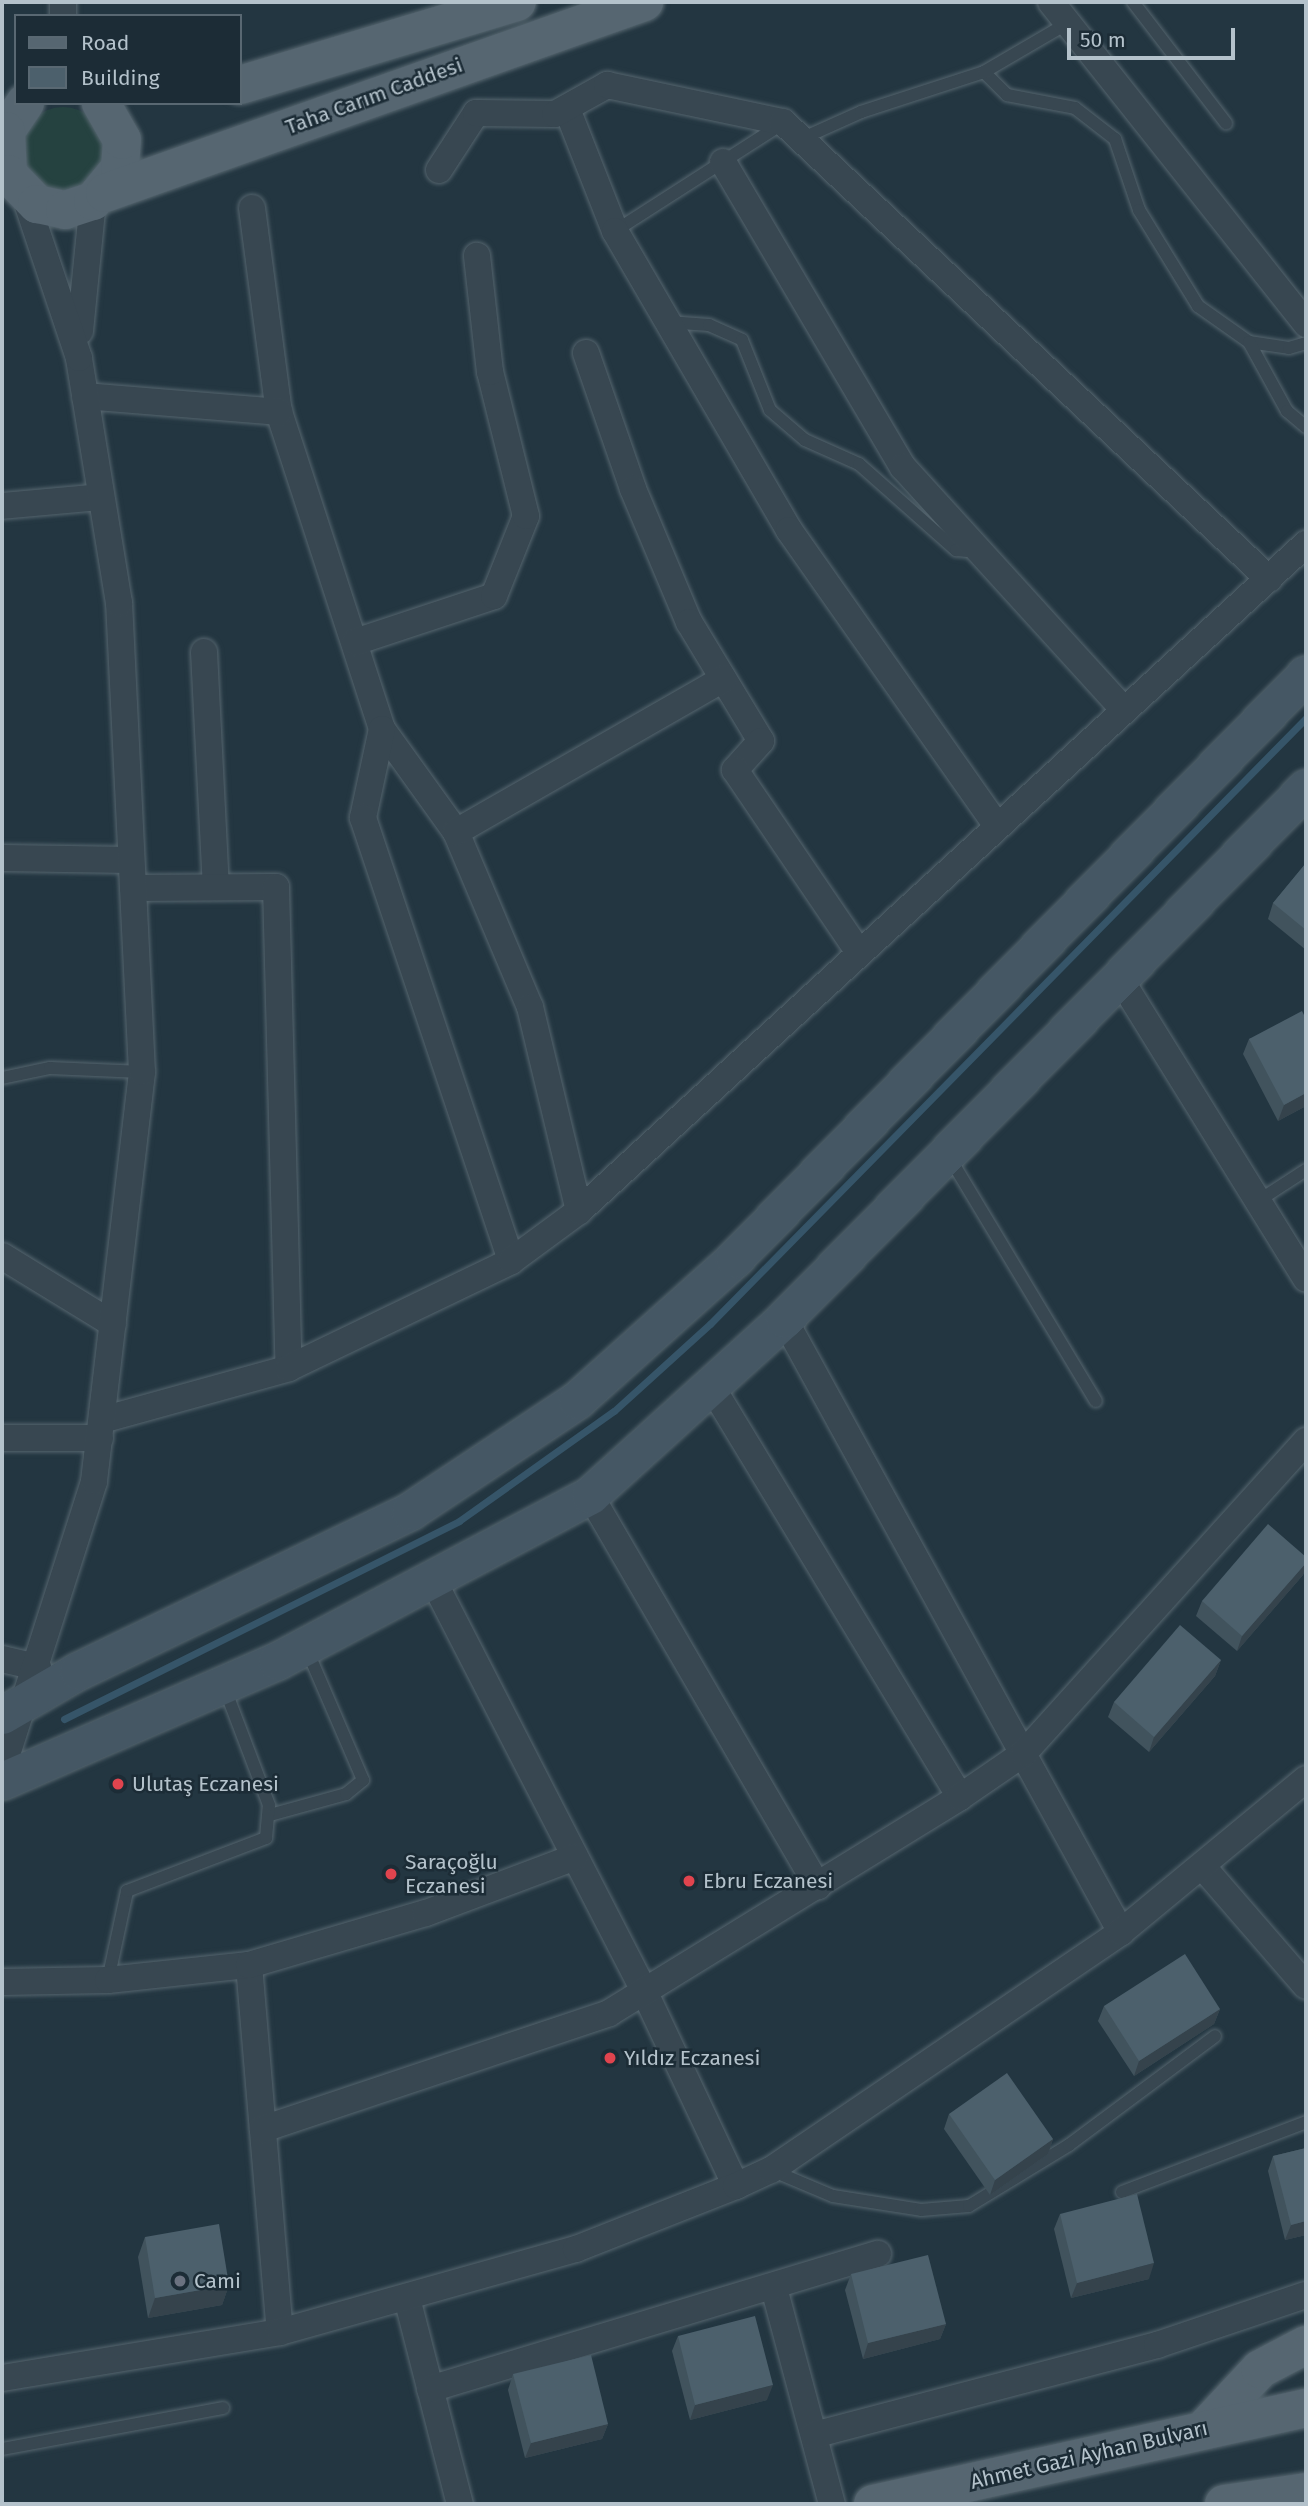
<!DOCTYPE html>
<html>
<head>
<meta charset="utf-8">
<style>
  body { margin:0 }
  #map { position:relative; width:1308px; height:2506px; overflow:hidden; background:#233641; font-family:"Fira Sans",sans-serif }
  div>[style] { position:absolute }
  [style*='--x'] { left:calc(var(--x)*1px); top:calc(var(--y)*1px); width:calc(var(--w)*1px); rotate:calc(var(--a)*1deg) }
  .green>* { inset:0; background:#254240 }
  .round { border-radius:50% }
  .stream>* { height:7px; margin:-3.5px; padding:0 3.5px; transform-origin:3.5px; border-radius:3.5px; background:#365569 }
  .roads { filter:drop-shadow(0 0 2px #55656e) drop-shadow(0 0 2px #55656e) }
  .lane>* { height:12px; margin:-6px; padding:0 6px; transform-origin:6px; border-radius:6px; background:#384751 }
  .street>* { height:26px; margin:-13px; padding:0 13px; transform-origin:13px; border-radius:13px; background:#384751 }
  .secondary>* { height:37px; margin:-18.5px; padding:0 18.5px; transform-origin:18.5px; border-radius:18.5px; background:#455764 }
  .primary>* { height:38px; margin:-19px; padding:0 19px; transform-origin:19px; border-radius:19px; background:#566671 }
  .wall>* { inset:0; background:#41535d }
  .shaded-wall>* { inset:0; background:#35434c }
  .building>* { inset:0; background:#4c606c }
  .dots>* { width:19px; height:19px; translate:-50% -50%; box-sizing:border-box; border:4px solid #1c2c36; border-radius:50% }
  span { translate:-50% -50%; white-space:nowrap; text-align:center; line-height:1.15; -webkit-text-stroke:5px #1c2c36; paint-order:stroke }
  .street-label { font-size:21px; color:#b4c2cb }
  .poi-label { font-size:21px; color:#b4c2cb }
  .left { translate:0 -50%; text-align:left }
  .frame { position:absolute; inset:0; border:4px solid #b4c2cb; pointer-events:none }
  .legend { position:absolute; left:14px; top:14px; width:228px; height:91px; box-sizing:border-box; background:#1c2c36; border:2px solid #596872; margin:0; padding:9px 12px; list-style:none; font-size:21px; color:#b4c2cb }
  .legend li { display:flex; align-items:center; gap:14px; height:35px }
  .legend b { width:35px; border:2px solid #596872 }
  .scale { position:absolute; left:1067px; top:28px; width:168px; height:32px; box-sizing:border-box; border:4px solid #b4c2cb; border-top:0; padding-left:9px; font-size:21px; line-height:24px; white-space:nowrap; color:#b4c2cb; -webkit-text-stroke:5px #1c2c36; paint-order:stroke }
</style>
</head>
<body>
<div id="map">
  <div class="green">
    <i class="round" style="left:21px;top:107px;width:84px;height:84px"></i>
  </div>
  <div class="stream">
    <i style="--x:64;--y:1719;--w:442;--a:-26.6"></i>
    <i style="--x:459;--y:1521;--w:190;--a:-35.4"></i>
    <i style="--x:614;--y:1411;--w:130;--a:-42.2"></i>
    <i style="--x:710;--y:1324;--w:850;--a:-45.48"></i>
  </div>
  <div class="roads">
    <div class="lane">
      <i style="--x:1133;--y:2;--w:153;--a:52.5"></i>
      <i style="--x:984;--y:72;--w:33;--a:45"></i>
      <i style="--x:1007;--y:95;--w:69;--a:10.8"></i>
      <i style="--x:1075;--y:108;--w:51;--a:37.8"></i>
      <i style="--x:1115;--y:139;--w:75;--a:71.3"></i>
      <i style="--x:1139;--y:210;--w:113;--a:58.4"></i>
      <i style="--x:1198;--y:306;--w:62;--a:35.2"></i>
      <i style="--x:1249;--y:342;--w:40;--a:8.5"></i>
      <i style="--x:1289;--y:348;--w:18;--a:-16"></i>
      <i style="--x:801;--y:139;--w:66;--a:-24.2"></i>
      <i style="--x:861;--y:112;--w:129;--a:-18"></i>
      <i style="--x:984;--y:72;--w:97;--a:-30.3"></i>
      <i style="--x:615;--y:231;--w:196;--a:-32.7"></i>
      <i style="--x:668;--y:322;--w:41;--a:4.2"></i>
      <i style="--x:709;--y:325;--w:36;--a:24"></i>
      <i style="--x:742;--y:340;--w:75;--a:68.2"></i>
      <i style="--x:770;--y:410;--w:46;--a:40.6"></i>
      <i style="--x:805;--y:440;--w:59;--a:24"></i>
      <i style="--x:859;--y:464;--w:130;--a:41.6"></i>
      <i style="--x:956;--y:550;--w:21;--a:5"></i>
      <i style="--x:1249;--y:342;--w:79;--a:61.2"></i>
      <i style="--x:1287;--y:411;--w:25;--a:40"></i>
      <i style="--x:2;--y:1078;--w:49;--a:-11.8"></i>
      <i style="--x:50;--y:1068;--w:92;--a:2.5"></i>
      <i style="--x:948;--y:1155;--w:287;--a:59"></i>
      <i style="--x:1258;--y:1201;--w:57;--a:-32.9"></i>
      <i style="--x:270;--y:1815;--w:79;--a:-15.4"></i>
      <i style="--x:346;--y:1794;--w:22;--a:-39"></i>
      <i style="--x:363;--y:1780;--w:142;--a:-113.3"></i>
      <i style="--x:108;--y:1980;--w:91;--a:-77.9"></i>
      <i style="--x:127;--y:1891;--w:149;--a:-20.9"></i>
      <i style="--x:266;--y:1838;--w:33;--a:-85"></i>
      <i style="--x:269;--y:1805;--w:124;--a:-110.8"></i>
      <i style="--x:771;--y:2170;--w:67;--a:22.8"></i>
      <i style="--x:833;--y:2196;--w:89;--a:9"></i>
      <i style="--x:921;--y:2210;--w:48;--a:-4.8"></i>
      <i style="--x:969;--y:2206;--w:117;--a:-31.4"></i>
      <i style="--x:1069;--y:2145;--w:182;--a:-36.7"></i>
      <i style="--x:1122;--y:2192;--w:197;--a:-20.8"></i>
      <i style="--x:2;--y:2449;--w:225;--a:-10.5"></i>
    </div>
    <div class="street">
      <i style="--x:1051;--y:2;--w:411;--a:51.6"></i>
      <i style="--x:63;--y:16;--w:14;--a:-90"></i>
      <i style="--x:567;--y:109;--w:131;--a:68.5"></i>
      <i style="--x:615;--y:231;--w:346;--a:59.8"></i>
      <i style="--x:789;--y:530;--w:360;--a:54.9"></i>
      <i style="--x:723;--y:162;--w:354;--a:59.5"></i>
      <i style="--x:903;--y:467;--w:327;--a:47.7"></i>
      <i style="--x:439;--y:170;--w:68;--a:-57"></i>
      <i style="--x:476;--y:113;--w:79;--a:0.7"></i>
      <i style="--x:555;--y:114;--w:60;--a:-29.1"></i>
      <i style="--x:607;--y:85;--w:180;--a:11.9"></i>
      <i style="--x:783;--y:122;--w:667;--a:43.24"></i>
      <i style="--x:252;--y:208;--w:206;--a:82.5"></i>
      <i style="--x:279;--y:412;--w:333;--a:72"></i>
      <i style="--x:382;--y:729;--w:127;--a:54.3"></i>
      <i style="--x:456;--y:832;--w:190;--a:67.1"></i>
      <i style="--x:530;--y:1007;--w:210;--a:76.5"></i>
      <i style="--x:80;--y:331;--w:131;--a:-84.3"></i>
      <i style="--x:586;--y:353;--w:144;--a:70.9"></i>
      <i style="--x:633;--y:489;--w:144;--a:67.2"></i>
      <i style="--x:689;--y:622;--w:139;--a:58.8"></i>
      <i style="--x:761;--y:741;--w:39;--a:132"></i>
      <i style="--x:735;--y:770;--w:219;--a:55.8"></i>
      <i style="--x:85;--y:396;--w:195;--a:4.7"></i>
      <i style="--x:2;--y:506;--w:99;--a:-5.2"></i>
      <i style="--x:355;--y:642;--w:146;--a:-18.3"></i>
      <i style="--x:494;--y:596;--w:86;--a:-68.2"></i>
      <i style="--x:526;--y:516;--w:148;--a:-104"></i>
      <i style="--x:490;--y:372;--w:117;--a:-96.4"></i>
      <i style="--x:204;--y:652;--w:235;--a:87.1"></i>
      <i style="--x:382;--y:729;--w:91;--a:102.1"></i>
      <i style="--x:363;--y:818;--w:467;--a:71.5"></i>
      <i style="--x:456;--y:832;--w:308;--a:-29.8"></i>
      <i style="--x:2;--y:858;--w:129;--a:0.9"></i>
      <i style="--x:133;--y:888;--w:143;--a:-0.4"></i>
      <i style="--x:276;--y:887;--w:481;--a:88.5"></i>
      <i style="--x:1119;--y:977;--w:355;--a:58.2"></i>
      <i style="--x:2;--y:1256;--w:130;--a:31.5"></i>
      <i style="--x:784;--y:1319;--w:700;--a:61.2"></i>
      <i style="--x:713;--y:1389;--w:477;--a:58.8"></i>
      <i style="--x:102;--y:1420;--w:194;--a:-15.5"></i>
      <i style="--x:289;--y:1368;--w:246;--a:-25.7"></i>
      <i style="--x:511;--y:1261;--w:84;--a:-36.3"></i>
      <i style="--x:579;--y:1211;--w:987;--a:-42.54"></i>
      <i style="--x:2;--y:1438;--w:98;--a:0"></i>
      <i style="--x:590;--y:1495;--w:453;--a:59.8"></i>
      <i style="--x:434;--y:1582;--w:464;--a:62.8"></i>
      <i style="--x:646;--y:1995;--w:211;--a:64.8"></i>
      <i style="--x:2;--y:1659;--w:37;--a:13"></i>
      <i style="--x:2;--y:1770;--w:303;--a:-72.3"></i>
      <i style="--x:94;--y:1481;--w:412;--a:-83.3"></i>
      <i style="--x:142;--y:1072;--w:470;--a:-92.8"></i>
      <i style="--x:119;--y:603;--w:248;--a:-99.3"></i>
      <i style="--x:79;--y:358;--w:170;--a:-108.5"></i>
      <i style="--x:1203;--y:1867;--w:157;--a:49.1"></i>
      <i style="--x:249;--y:1965;--w:368;--a:85.2"></i>
      <i style="--x:2;--y:1982;--w:106;--a:-1.1"></i>
      <i style="--x:108;--y:1980;--w:142;--a:-6.1"></i>
      <i style="--x:249;--y:1965;--w:184;--a:-16.4"></i>
      <i style="--x:426;--y:1913;--w:159;--a:-20.6"></i>
      <i style="--x:263;--y:2129;--w:365;--a:-18.5"></i>
      <i style="--x:609;--y:2013;--w:412;--a:-31.6"></i>
      <i style="--x:960;--y:1797;--w:78;--a:-34.5"></i>
      <i style="--x:1024;--y:1753;--w:421;--a:-47.9"></i>
      <i style="--x:774;--y:2288;--w:224;--a:75"></i>
      <i style="--x:407;--y:2298;--w:213;--a:75.6"></i>
      <i style="--x:2;--y:2378;--w:282;--a:-9.4"></i>
      <i style="--x:280;--y:2332;--w:307;--a:-15.7"></i>
      <i style="--x:576;--y:2249;--w:172;--a:-21.5"></i>
      <i style="--x:736;--y:2186;--w:38;--a:-25"></i>
      <i style="--x:771;--y:2170;--w:423;--a:-34.2"></i>
      <i style="--x:1121;--y:1932;--w:240;--a:-39.6"></i>
      <i style="--x:430;--y:2389;--w:468;--a:-16.8"></i>
      <i style="--x:814;--y:2435;--w:355;--a:-14.7"></i>
      <i style="--x:1157;--y:2345;--w:157;--a:-18.6"></i>
    </div>
    <div class="secondary">
      <i style="--x:2;--y:1715;--w:88;--a:-30.1"></i>
      <i style="--x:78;--y:1671;--w:369;--a:-25.7"></i>
      <i style="--x:410;--y:1511;--w:201;--a:-33.6"></i>
      <i style="--x:577;--y:1400;--w:211;--a:-41.9"></i>
      <i style="--x:734;--y:1259;--w:818;--a:-45.64"></i>
      <i style="--x:2;--y:1781;--w:300;--a:-23.6"></i>
      <i style="--x:277;--y:1661;--w:354;--a:-27.9"></i>
      <i style="--x:590;--y:1495;--w:262;--a:-42.2"></i>
      <i style="--x:784;--y:1319;--w:745;--a:-45.49"></i>
    </div>
    <div class="primary">
      <i style="--x:240;--y:85;--w:289;--a:-16.7"></i>
      <i style="--x:25;--y:103;--w:34;--a:124"></i>
      <i style="--x:6;--y:131;--w:43;--a:87.3"></i>
      <i style="--x:8;--y:174;--w:42;--a:46"></i>
      <i style="--x:37;--y:204;--w:29;--a:12"></i>
      <i style="--x:65;--y:210;--w:29;--a:-18"></i>
      <i style="--x:93;--y:201;--w:43;--a:-50.7"></i>
      <i style="--x:120;--y:168;--w:28;--a:-86"></i>
      <i style="--x:122;--y:140;--w:43;--a:-119.6"></i>
      <i style="--x:105;--y:193;--w:572;--a:-19.51"></i>
      <i style="--x:1206;--y:2427;--w:79;--a:-47"></i>
      <i style="--x:1260;--y:2369;--w:52;--a:-27.6"></i>
      <i style="--x:873;--y:2504;--w:444;--a:-12.5"></i>
      <i style="--x:1224;--y:2504;--w:83;--a:-8.3"></i>
    </div>
  </div>
  <div class="wall">
    <i style="clip-path:polygon(1306px 863px,1306px 950px,1268px 919px,1273px 903px)"></i>
    <i style="clip-path:polygon(1306px 1019px,1306px 1106px,1278px 1121px,1243px 1054px,1249px 1039px)"></i>
    <i style="clip-path:polygon(1306px 1557px,1306px 1567px,1303px 1575px,1237px 1651px,1196px 1616px,1202px 1601px)"></i>
    <i style="clip-path:polygon(1221px 1660px,1215px 1676px,1149px 1752px,1108px 1717px,1114px 1702px)"></i>
    <i style="clip-path:polygon(1104px 2006px,1220px 2009px,1214px 2024px,1134px 2076px,1098px 2021px)"></i>
    <i style="clip-path:polygon(949px 2114px,1053px 2139px,1048px 2154px,990px 2195px,944px 2129px)"></i>
    <i style="clip-path:polygon(1306px 2148px,1306px 2235px,1285px 2240px,1268px 2171px,1273px 2156px)"></i>
    <i style="clip-path:polygon(1060px 2214px,1149px 2279px,1071px 2298px,1054px 2229px)"></i>
    <i style="clip-path:polygon(145px 2237px,229px 2285px,222px 2305px,148px 2318px,138px 2257px)"></i>
    <i style="clip-path:polygon(851px 2274px,946px 2324px,940px 2339px,863px 2359px,845px 2290px)"></i>
    <i style="clip-path:polygon(678px 2336px,767px 2400px,690px 2420px,672px 2351px)"></i>
    <i style="clip-path:polygon(513px 2374px,608px 2424px,602px 2439px,525px 2458px,508px 2390px)"></i>
  </div>
  <div class="shaded-wall">
    <i style="clip-path:polygon(1306px 1093px,1306px 1106px,1278px 1121px,1284px 1105px)"></i>
    <i style="clip-path:polygon(1306px 1563px,1306px 1567px,1303px 1575px,1237px 1651px,1242px 1636px)"></i>
    <i style="clip-path:polygon(1221px 1660px,1215px 1676px,1149px 1752px,1154px 1737px)"></i>
    <i style="clip-path:polygon(1220px 2009px,1214px 2024px,1134px 2076px,1139px 2061px)"></i>
    <i style="clip-path:polygon(1053px 2139px,1048px 2154px,990px 2195px,995px 2180px)"></i>
    <i style="clip-path:polygon(1306px 2221px,1306px 2235px,1285px 2240px,1291px 2225px)"></i>
    <i style="clip-path:polygon(1154px 2263px,1149px 2279px,1071px 2298px,1077px 2283px)"></i>
    <i style="clip-path:polygon(229px 2285px,222px 2305px,148px 2318px,155px 2298px)"></i>
    <i style="clip-path:polygon(946px 2324px,940px 2339px,863px 2359px,868px 2343px)"></i>
    <i style="clip-path:polygon(773px 2385px,767px 2400px,690px 2420px,695px 2405px)"></i>
    <i style="clip-path:polygon(608px 2424px,602px 2439px,525px 2458px,531px 2443px)"></i>
  </div>
  <div class="building">
    <i style="clip-path:polygon(1306px 863px,1306px 930px,1273px 903px)"></i>
    <i style="clip-path:polygon(1302px 1011px,1306px 1019px,1306px 1093px,1284px 1105px,1249px 1039px)"></i>
    <i style="clip-path:polygon(1268px 1524px,1306px 1557px,1306px 1563px,1242px 1636px,1202px 1601px)"></i>
    <i style="clip-path:polygon(1180px 1625px,1221px 1660px,1154px 1737px,1114px 1702px)"></i>
    <i style="clip-path:polygon(1185px 1954px,1220px 2009px,1139px 2061px,1104px 2006px)"></i>
    <i style="clip-path:polygon(1007px 2073px,1053px 2139px,995px 2180px,949px 2114px)"></i>
    <i style="clip-path:polygon(1306px 2148px,1306px 2221px,1291px 2225px,1273px 2156px)"></i>
    <i style="clip-path:polygon(1137px 2194px,1154px 2263px,1077px 2283px,1060px 2214px)"></i>
    <i style="clip-path:polygon(219px 2224px,229px 2285px,155px 2298px,145px 2237px)"></i>
    <i style="clip-path:polygon(928px 2255px,946px 2324px,868px 2343px,851px 2274px)"></i>
    <i style="clip-path:polygon(755px 2316px,773px 2385px,695px 2405px,678px 2336px)"></i>
    <i style="clip-path:polygon(591px 2355px,608px 2424px,531px 2443px,513px 2374px)"></i>
  </div>
  <div class="dots">
    <i style="left:118px;top:1784px;background:#e0444e"></i>
    <i style="left:391px;top:1874px;background:#e0444e"></i>
    <i style="left:689px;top:1881px;background:#e0444e"></i>
    <i style="left:610px;top:2058px;background:#e0444e"></i>
    <i style="left:180px;top:2281px;background:#6b7280"></i>
  </div>
  <div class="street-label">
    <span style="left:374px;top:96px;rotate:-20deg">Taha Carım Caddesi</span>
    <span style="left:1089px;top:2455px;rotate:-13deg">Ahmet Gazi Ayhan Bulvarı</span>
  </div>
  <div class="poi-label">
    <span class="left" style="left:132px;top:1784px">Ulutaş Eczanesi</span>
    <span class="left" style="left:405px;top:1874px">Saraçoğlu<br>Eczanesi</span>
    <span class="left" style="left:703px;top:1881px">Ebru Eczanesi</span>
    <span class="left" style="left:624px;top:2058px">Yıldız Eczanesi</span>
    <span class="left" style="left:194px;top:2281px">Cami</span>
  </div>
  <div class="frame"></div>
  <ul class="legend">
  <li><b style="height:9px;background:#566671"></b>Road</li>
  <li><b style="height:19px;background:#4c606c"></b>Building</li>
  </ul>
  <div class="scale">50 m</div>
</div>
</body>
</html>
